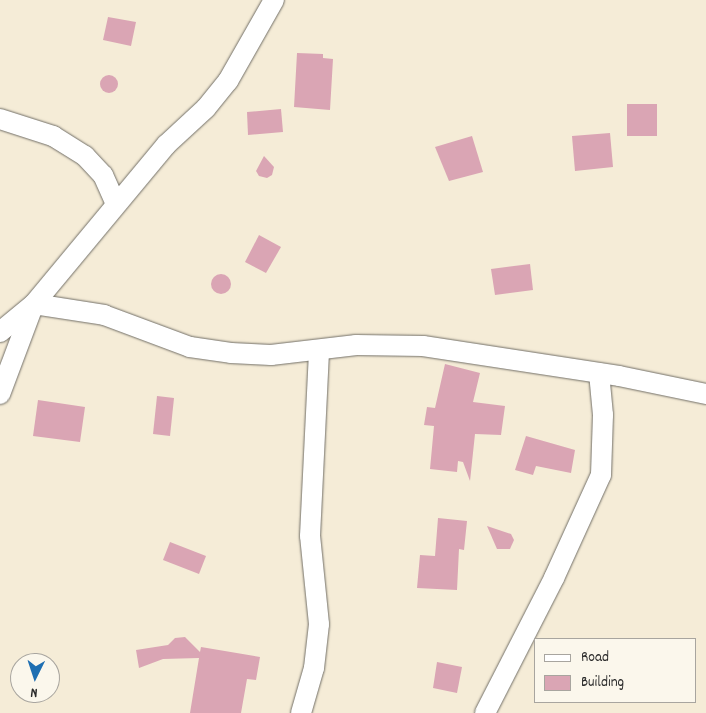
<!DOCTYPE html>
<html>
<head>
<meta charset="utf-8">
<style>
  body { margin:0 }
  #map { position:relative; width:706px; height:713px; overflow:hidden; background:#f5ecd7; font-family:Dekko,sans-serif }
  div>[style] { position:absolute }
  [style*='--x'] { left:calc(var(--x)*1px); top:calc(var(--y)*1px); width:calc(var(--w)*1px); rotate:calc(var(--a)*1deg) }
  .building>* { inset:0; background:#daa5b4 }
  .round { border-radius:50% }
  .roads { filter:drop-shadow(0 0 1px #726f67) drop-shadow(0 0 1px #726f67) }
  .minor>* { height:20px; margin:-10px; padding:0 10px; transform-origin:10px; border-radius:10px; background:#fff }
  span { translate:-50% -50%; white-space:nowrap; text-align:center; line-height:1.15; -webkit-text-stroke:4px #fbf7ec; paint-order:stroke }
  .legend { position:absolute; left:534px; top:638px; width:162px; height:65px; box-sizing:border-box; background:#fbf7ec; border:1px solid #a8a59f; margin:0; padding:6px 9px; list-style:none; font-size:15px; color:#2b2b2b }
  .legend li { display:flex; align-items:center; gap:10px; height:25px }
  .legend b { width:25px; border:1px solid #a8a59f }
  .north { position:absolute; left:10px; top:653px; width:50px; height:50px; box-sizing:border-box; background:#fbf7ec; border:1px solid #a8a59f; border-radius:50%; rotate:184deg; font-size:14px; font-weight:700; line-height:20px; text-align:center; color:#2b2b2b }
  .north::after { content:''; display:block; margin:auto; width:18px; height:22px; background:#1f6fb2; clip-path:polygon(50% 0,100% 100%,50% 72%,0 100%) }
</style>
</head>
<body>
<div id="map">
  <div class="building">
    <i style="clip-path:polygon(108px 17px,136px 22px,131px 46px,103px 40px)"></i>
    <i style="clip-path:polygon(297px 53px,323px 54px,323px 58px,333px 59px,330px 110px,294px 107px)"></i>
    <i class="round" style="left:100px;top:75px;width:18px;height:18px"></i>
    <i style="clip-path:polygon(627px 104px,657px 104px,657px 136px,627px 136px)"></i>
    <i style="clip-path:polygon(281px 109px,283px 132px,248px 135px,247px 112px)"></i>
    <i style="clip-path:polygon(610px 133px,613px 167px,575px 171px,572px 136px)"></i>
    <i style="clip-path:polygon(472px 136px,483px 172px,449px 181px,435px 147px)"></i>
    <i style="clip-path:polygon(264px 156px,274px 167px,272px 175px,267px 178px,259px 176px,256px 171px)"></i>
    <i style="clip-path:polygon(259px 235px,281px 247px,266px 273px,245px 262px)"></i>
    <i style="clip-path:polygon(530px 264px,533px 290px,495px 295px,491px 269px)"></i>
    <i class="round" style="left:211px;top:274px;width:20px;height:20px"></i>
    <i style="clip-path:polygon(445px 364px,480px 373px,473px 402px,505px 406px,501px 435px,475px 434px,470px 481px,463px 462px,458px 461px,457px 472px,430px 469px,434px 426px,424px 425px,427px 407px,435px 408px)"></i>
    <i style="clip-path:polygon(157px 396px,174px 398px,170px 436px,153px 434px)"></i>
    <i style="clip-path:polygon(38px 400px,85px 407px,80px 442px,33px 436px)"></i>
    <i style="clip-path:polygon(526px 436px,575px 450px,571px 473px,536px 466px,533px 475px,515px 470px)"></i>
    <i style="clip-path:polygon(438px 518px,467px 521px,464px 550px,459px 549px,457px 590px,417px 588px,420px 555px,435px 556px)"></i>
    <i style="clip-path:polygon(487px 526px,511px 534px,514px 540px,510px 549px,497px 549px)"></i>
    <i style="clip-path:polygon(170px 542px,206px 556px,199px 574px,163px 560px)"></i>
    <i style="clip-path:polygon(185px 637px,200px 652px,201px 647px,260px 657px,256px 680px,247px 679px,241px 713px,190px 713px,199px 658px,163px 659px,139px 668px,136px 650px,168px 645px,175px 638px)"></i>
    <i style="clip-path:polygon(437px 662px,462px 667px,457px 693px,433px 688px)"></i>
  </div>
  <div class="roads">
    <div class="minor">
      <i style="--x:0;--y:119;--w:56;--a:17.8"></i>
      <i style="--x:53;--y:136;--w:38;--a:32"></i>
      <i style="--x:85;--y:156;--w:26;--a:47"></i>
      <i style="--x:103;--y:175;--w:32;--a:66"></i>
      <i style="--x:34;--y:304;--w:71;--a:8.9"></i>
      <i style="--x:104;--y:315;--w:92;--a:20.4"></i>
      <i style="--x:190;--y:347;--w:41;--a:8.3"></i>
      <i style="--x:231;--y:353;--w:40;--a:2.9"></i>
      <i style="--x:271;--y:355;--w:86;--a:-6.7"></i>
      <i style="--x:356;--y:345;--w:67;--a:0.9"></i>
      <i style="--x:423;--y:346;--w:198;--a:8.7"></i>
      <i style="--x:619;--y:376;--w:89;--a:11.7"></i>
      <i style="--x:0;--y:332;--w:44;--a:-39.5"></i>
      <i style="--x:34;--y:304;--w:207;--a:-50.3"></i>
      <i style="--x:166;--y:145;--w:54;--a:-42.8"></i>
      <i style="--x:206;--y:108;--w:35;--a:-51"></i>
      <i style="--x:228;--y:81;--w:93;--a:-60.4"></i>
      <i style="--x:0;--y:394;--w:94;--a:-69.4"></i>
      <i style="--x:301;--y:713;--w:47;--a:-73.9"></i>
      <i style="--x:314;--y:668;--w:44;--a:-83.5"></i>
      <i style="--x:319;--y:624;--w:88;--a:-95.8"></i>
      <i style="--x:310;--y:536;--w:184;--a:-87.2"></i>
      <i style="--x:485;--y:713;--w:152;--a:-62.9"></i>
      <i style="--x:554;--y:578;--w:113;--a:-65.5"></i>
      <i style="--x:601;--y:475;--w:60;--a:-88.1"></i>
      <i style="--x:603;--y:415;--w:42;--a:-95.4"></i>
    </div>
  </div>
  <ul class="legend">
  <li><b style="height:6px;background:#fff"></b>Road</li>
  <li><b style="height:14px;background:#daa5b4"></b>Building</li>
  </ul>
  <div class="north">N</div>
</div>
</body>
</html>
